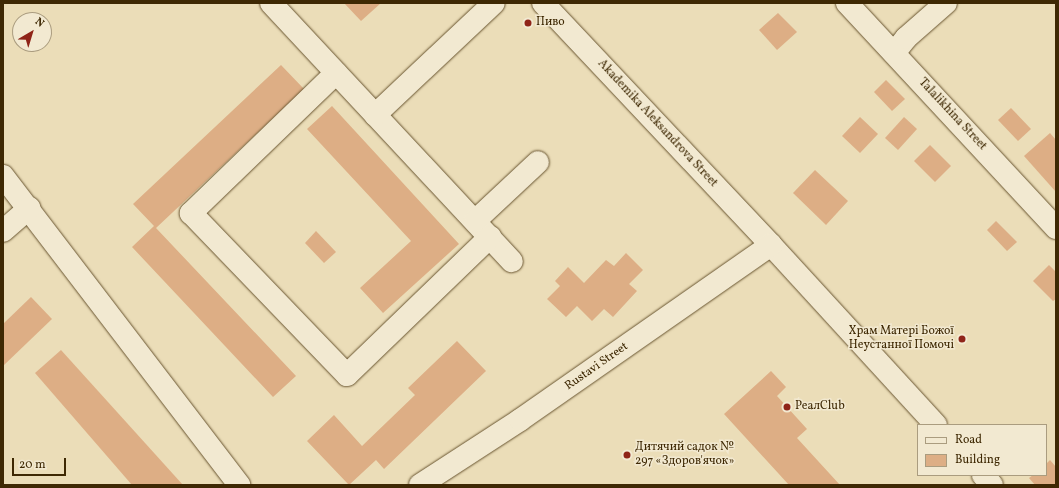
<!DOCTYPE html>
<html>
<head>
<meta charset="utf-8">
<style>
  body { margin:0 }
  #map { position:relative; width:1059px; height:488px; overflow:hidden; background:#ebddb8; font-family:Vollkorn,serif }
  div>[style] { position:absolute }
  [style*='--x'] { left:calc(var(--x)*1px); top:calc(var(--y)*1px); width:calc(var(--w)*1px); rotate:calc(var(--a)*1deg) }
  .building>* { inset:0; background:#ddae85 }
  .roads { filter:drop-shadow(0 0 1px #695530) drop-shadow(0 0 1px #695530) }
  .minor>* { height:22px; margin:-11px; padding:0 11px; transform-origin:11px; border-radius:11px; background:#f2e9d1 }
  .dots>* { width:11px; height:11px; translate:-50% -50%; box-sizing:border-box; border:2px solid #f2e9d1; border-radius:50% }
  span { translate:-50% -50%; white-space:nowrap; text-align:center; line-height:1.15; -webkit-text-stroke:3px #f2e9d1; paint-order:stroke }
  .poi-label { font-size:12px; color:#3e2803 }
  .left { translate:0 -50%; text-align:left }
  .right { translate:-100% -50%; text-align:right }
  .street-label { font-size:12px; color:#3e2803 }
  .frame { position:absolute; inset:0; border:4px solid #3e2803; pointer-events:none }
  .legend { position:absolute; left:917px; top:424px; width:130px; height:52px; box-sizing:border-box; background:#f2e9d1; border:1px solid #aa9c7f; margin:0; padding:5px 7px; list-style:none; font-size:12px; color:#3e2803 }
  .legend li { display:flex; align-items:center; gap:8px; height:20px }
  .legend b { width:20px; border:1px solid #aa9c7f }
  .north { position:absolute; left:12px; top:12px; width:40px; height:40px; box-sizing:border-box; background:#f2e9d1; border:1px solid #aa9c7f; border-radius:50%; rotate:38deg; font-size:11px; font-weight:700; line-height:16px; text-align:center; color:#3e2803 }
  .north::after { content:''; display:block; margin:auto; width:14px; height:18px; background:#8f2418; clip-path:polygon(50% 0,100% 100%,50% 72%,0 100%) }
  .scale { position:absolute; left:12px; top:458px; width:54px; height:18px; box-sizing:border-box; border:2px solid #3e2803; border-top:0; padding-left:5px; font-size:12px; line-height:14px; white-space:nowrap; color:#3e2803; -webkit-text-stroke:3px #f2e9d1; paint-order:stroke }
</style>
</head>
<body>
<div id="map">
  <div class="building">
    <i style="clip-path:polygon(344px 3px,381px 3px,361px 21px)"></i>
    <i style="clip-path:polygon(778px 13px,797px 32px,777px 50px,759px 30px)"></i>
    <i style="clip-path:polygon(281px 65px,304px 89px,156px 228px,296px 376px,273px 397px,132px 247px,154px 226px,133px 204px)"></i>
    <i style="clip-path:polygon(886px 80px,905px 99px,892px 111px,874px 92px)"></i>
    <i style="clip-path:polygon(332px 106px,459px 244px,383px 313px,360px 288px,411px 241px,307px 129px)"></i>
    <i style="clip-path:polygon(1011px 108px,1031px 129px,1018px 141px,998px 120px)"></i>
    <i style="clip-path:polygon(860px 117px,878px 134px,860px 153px,842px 136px)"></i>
    <i style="clip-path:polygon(904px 117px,917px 129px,898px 150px,885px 138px)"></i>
    <i style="clip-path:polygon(1050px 133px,1056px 140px,1056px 192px,1024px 156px)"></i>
    <i style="clip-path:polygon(930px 145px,951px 166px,935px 182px,914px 161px)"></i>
    <i style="clip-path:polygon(815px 170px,848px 201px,826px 225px,793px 193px)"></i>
    <i style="clip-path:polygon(996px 221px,1017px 242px,1007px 251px,987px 230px)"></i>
    <i style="clip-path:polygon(316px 231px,336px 252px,324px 263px,305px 243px)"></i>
    <i style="clip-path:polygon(626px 253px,643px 270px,629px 284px,637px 291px,613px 317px,604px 309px,592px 321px,577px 306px,566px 317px,547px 299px,560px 286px,555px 281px,568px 267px,584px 283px,606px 260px,614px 266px)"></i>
    <i style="clip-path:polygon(1049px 265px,1056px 272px,1056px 299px,1053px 301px,1033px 281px)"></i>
    <i style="clip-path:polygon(31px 297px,52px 319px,3px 366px,3px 324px)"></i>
    <i style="clip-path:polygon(457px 341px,486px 371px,384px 469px,376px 460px,349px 485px,307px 441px,334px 415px,362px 446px,415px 395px,408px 388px)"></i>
    <i style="clip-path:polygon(61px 350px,183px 485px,132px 485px,35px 373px)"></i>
    <i style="clip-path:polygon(771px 371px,786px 387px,777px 396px,807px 429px,797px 438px,840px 485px,789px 485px,724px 414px)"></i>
    <i style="clip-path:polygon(1050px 460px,1056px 467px,1056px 485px,1035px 485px,1029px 478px,1033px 475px,1046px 475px,1046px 464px)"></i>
  </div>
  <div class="roads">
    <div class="minor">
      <i style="--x:271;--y:3;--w:353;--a:47"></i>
      <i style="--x:543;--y:3;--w:332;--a:46.7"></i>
      <i style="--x:771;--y:245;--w:244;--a:47.5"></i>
      <i style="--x:847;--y:3;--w:307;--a:47.1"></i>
      <i style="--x:894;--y:53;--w:19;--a:-51"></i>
      <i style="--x:906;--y:38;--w:53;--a:-41.2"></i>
      <i style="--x:336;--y:73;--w:202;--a:136"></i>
      <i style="--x:191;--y:213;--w:225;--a:46.1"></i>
      <i style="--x:347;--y:375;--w:199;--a:-44"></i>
      <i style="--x:375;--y:115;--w:163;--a:-43.3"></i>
      <i style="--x:3;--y:176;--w:389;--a:52.6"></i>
      <i style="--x:475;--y:221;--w:86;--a:-43.1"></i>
      <i style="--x:3;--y:231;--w:35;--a:-41"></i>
      <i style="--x:983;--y:475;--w:13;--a:48"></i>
      <i style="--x:420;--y:485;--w:119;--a:-33"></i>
      <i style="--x:520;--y:420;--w:306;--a:-34.9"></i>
    </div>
  </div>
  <div class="dots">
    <i style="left:528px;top:23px;background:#8f2418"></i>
    <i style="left:962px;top:339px;background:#8f2418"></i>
    <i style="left:787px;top:407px;background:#8f2418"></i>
    <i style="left:627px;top:455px;background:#8f2418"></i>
  </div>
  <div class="poi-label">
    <span class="left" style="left:536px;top:23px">Пиво</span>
    <span class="right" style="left:954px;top:339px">Храм Матері Божої<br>Неустанної Помочі</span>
    <span class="left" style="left:795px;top:407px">РеалClub</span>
    <span class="left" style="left:635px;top:455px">Дитячий садок №<br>297 «Здоров'ячок»</span>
  </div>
  <div class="street-label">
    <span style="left:952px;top:115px;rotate:47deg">Talalikhina Street</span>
    <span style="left:657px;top:124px;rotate:47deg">Akademika Aleksandrova Street</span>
    <span style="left:597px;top:367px;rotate:-35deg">Rustavi Street</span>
  </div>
  <div class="frame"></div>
  <ul class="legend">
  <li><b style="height:5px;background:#f2e9d1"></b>Road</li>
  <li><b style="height:11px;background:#ddae85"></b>Building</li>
  </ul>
  <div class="north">N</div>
  <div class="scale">20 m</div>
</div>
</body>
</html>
